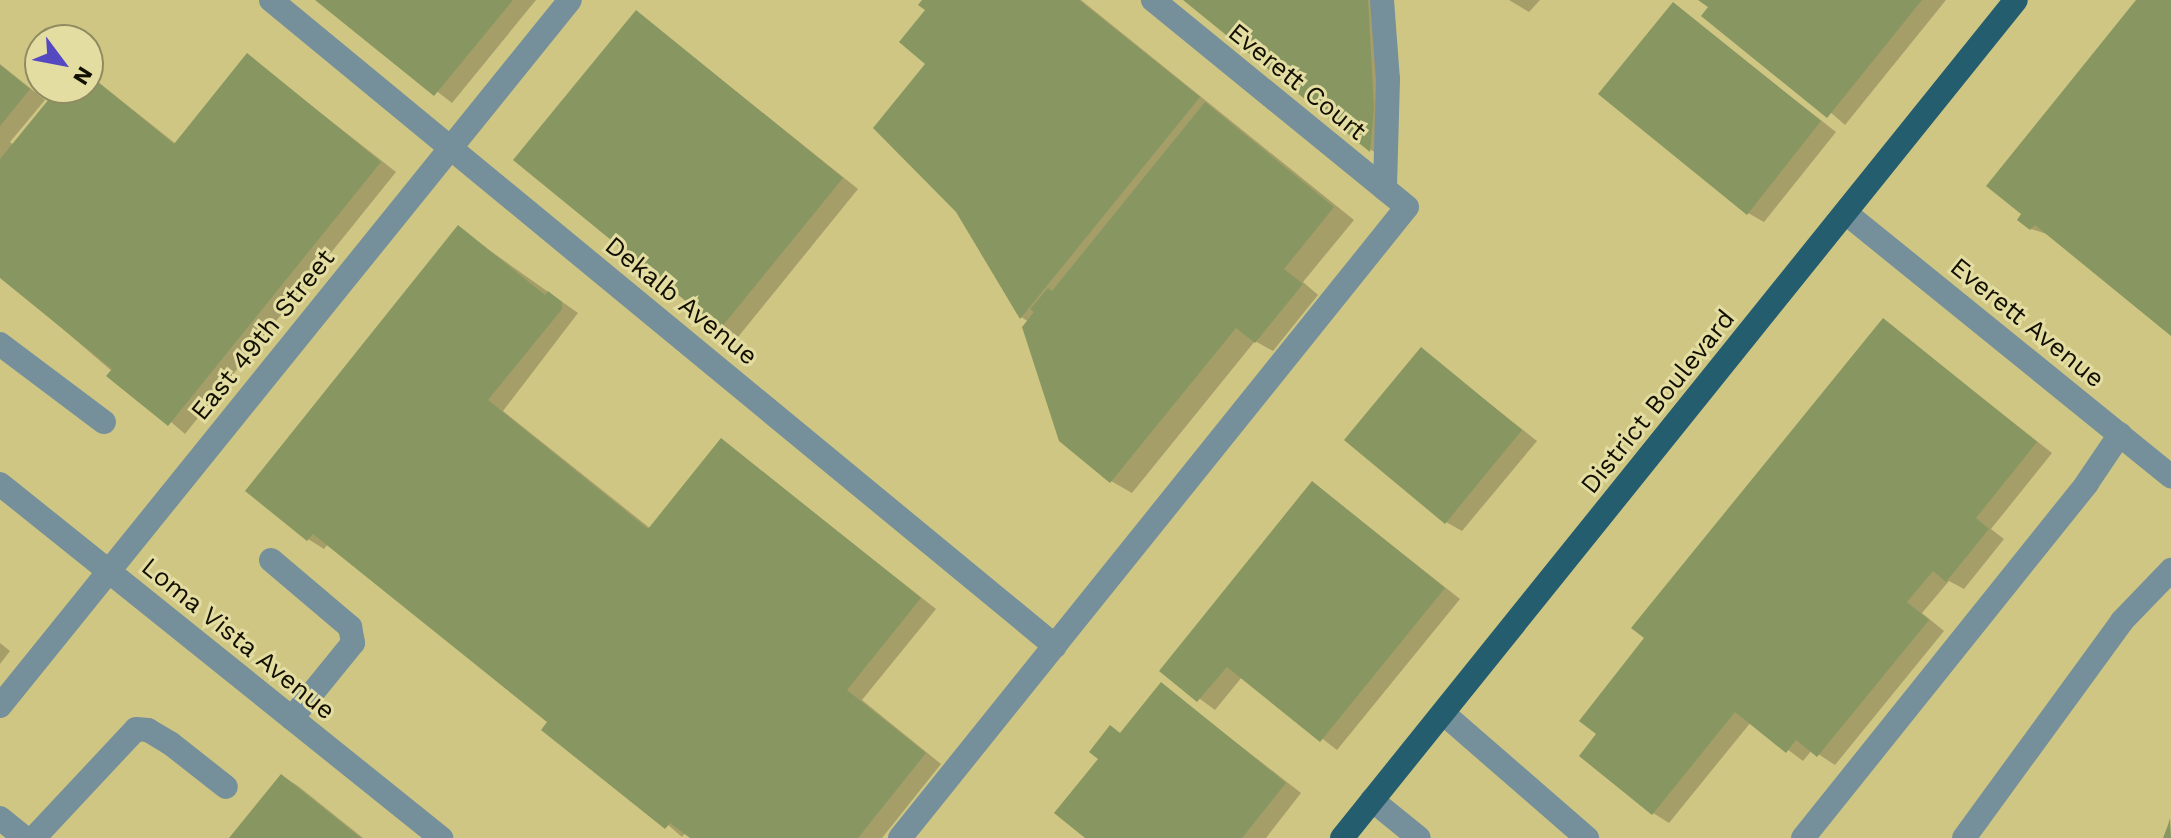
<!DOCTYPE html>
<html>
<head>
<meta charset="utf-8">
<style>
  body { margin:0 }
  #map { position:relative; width:2171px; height:838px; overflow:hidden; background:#d7cf95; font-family:"Work Sans",sans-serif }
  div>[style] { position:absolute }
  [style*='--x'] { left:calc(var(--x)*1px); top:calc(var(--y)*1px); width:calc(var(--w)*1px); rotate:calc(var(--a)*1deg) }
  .built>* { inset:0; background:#cfc684 }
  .shadow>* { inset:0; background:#0003 }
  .building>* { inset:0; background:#889761 }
  .minor>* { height:24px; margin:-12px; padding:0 12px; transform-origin:12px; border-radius:12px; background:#75909a }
  .major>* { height:24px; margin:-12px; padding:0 12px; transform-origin:12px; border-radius:12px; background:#235d6e }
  span { translate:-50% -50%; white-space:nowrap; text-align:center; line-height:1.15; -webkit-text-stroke:6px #e4dda2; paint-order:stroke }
  .street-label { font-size:26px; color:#120f00 }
  .north { position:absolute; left:24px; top:24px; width:80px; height:80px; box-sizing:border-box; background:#e4dda2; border:2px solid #908b61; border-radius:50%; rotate:122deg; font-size:22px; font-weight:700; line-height:32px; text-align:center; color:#120f00 }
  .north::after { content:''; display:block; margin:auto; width:28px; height:36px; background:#5449c1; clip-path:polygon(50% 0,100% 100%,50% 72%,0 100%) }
</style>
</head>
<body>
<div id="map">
  <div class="built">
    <i style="clip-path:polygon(evenodd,0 0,2171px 0,2171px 838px,0 838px,0 0,40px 40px,88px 40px,88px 88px,40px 88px,40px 40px)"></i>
  </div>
  <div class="shadow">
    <i style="clip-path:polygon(319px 0,536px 0,452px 103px)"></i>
    <i style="clip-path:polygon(925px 0,1081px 0,1354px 220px,1303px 282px,1318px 295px,1273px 351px,1255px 341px,1132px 493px,1111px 481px,1029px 322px,1021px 317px,928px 63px)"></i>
    <i style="clip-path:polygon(1186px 0,1380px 0,1386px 159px,1371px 150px)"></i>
    <i style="clip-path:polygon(1509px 0,1540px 0,1529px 12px)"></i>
    <i style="clip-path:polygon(1702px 0,1946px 0,1845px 125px)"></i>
    <i style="clip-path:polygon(2139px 0,2171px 0,2171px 333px,2050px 235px,2031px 229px)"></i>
    <i style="clip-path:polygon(1673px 4px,1836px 132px,1764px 222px,1748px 213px)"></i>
    <i style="clip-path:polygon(637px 12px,858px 189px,738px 337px,516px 160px)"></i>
    <i style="clip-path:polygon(248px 56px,396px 172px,185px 434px,0 275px,0 64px,45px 100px,10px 142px,14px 145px,61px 88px,88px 88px,88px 74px,176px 144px)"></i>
    <i style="clip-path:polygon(458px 228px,578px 313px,503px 411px,651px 529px,722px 440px,936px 609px,862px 700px,941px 764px,882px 838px,693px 838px,686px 832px,682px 837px,549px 722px,328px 544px,324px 549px,308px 539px)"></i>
    <i style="clip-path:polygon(1883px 320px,2052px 453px,1991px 529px,2004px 539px,1964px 589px,1949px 581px,1922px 613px,1944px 631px,1835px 765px,1812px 750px,1803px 761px,1751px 722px,1669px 823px,1653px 813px)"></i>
    <i style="clip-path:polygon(1421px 350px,1537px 441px,1462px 531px,1446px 522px)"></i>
    <i style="clip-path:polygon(1313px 483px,1460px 599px,1337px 750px,1242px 677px,1215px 710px,1161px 670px)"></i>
    <i style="clip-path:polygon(0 643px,10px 651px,0 664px)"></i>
    <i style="clip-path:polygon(1161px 684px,1301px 793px,1266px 838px,1089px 838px,1121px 734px)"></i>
    <i style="clip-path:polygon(282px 776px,298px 786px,363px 838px,232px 838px)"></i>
  </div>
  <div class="building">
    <i style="clip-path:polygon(315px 0,513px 0,434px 96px)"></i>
    <i style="clip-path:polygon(922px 0,1079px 0,1200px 97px,1020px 319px,956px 212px,873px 128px,925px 64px,899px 42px,925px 10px,918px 5px)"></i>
    <i style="clip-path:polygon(1183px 0,1368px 0,1374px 108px,1370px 152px)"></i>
    <i style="clip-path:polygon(1698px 0,1922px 0,1827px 118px,1701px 16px,1708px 7px)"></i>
    <i style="clip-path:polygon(2136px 0,2171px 0,2171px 336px,2035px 225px,2030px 230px,2017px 220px,2021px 214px,1986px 186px)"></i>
    <i style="clip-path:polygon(1673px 2px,1821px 121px,1747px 215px,1598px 94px)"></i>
    <i style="clip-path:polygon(636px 10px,843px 178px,720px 329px,513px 160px)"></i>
    <i style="clip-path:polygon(247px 53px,381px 162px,168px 426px,106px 376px,112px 369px,0 278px,0 159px,58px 88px,88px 88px,88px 74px,174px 144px)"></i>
    <i style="clip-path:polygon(0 65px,30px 89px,0 126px)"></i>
    <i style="clip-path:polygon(1205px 102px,1334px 207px,1284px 269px,1303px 284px,1255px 343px,1236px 328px,1110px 483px,1059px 441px,1022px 327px,1034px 312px,1030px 309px,1048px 288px,1052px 291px)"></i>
    <i style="clip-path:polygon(458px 225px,545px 295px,548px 291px,562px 302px,562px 309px,488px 400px,648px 529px,721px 438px,921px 598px,847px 690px,926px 753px,858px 838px,690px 838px,670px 823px,665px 829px,541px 730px,547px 722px,313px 534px,307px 541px,245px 491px)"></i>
    <i style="clip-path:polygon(1883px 318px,2037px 442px,1976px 518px,1989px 529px,1946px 582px,1933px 571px,1907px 602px,1929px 620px,1817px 757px,1796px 740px,1786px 753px,1735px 712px,1652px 815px,1579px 756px,1596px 734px,1579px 721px,1644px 638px,1631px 628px)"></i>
    <i style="clip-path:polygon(1421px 347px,1522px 430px,1445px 524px,1344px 440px)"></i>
    <i style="clip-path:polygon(1312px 481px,1445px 588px,1320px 742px,1227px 667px,1197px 702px,1159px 671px)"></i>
    <i style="clip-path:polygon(1161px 682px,1286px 783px,1242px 838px,1085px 838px,1054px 813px,1098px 759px,1089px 752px,1110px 725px,1120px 733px)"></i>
    <i style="clip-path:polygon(281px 774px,361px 838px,229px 838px)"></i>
    <i style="clip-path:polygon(2170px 818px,2171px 838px,2163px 838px,2168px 825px)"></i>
  </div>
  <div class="minor">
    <i style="--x:271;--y:0;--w:1016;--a:39.49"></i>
    <i style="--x:1382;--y:0;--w:79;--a:85.7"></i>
    <i style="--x:1388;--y:79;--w:110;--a:91.6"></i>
    <i style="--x:1847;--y:214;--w:417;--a:39"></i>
    <i style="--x:0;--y:344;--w:130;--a:36.9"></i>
    <i style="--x:0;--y:484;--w:566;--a:38.75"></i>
    <i style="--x:271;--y:560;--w:104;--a:40.3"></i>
    <i style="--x:350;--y:627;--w:16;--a:79"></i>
    <i style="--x:353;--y:643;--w:97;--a:129.1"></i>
    <i style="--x:0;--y:706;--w:907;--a:-51.08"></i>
    <i style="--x:1443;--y:713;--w:191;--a:41"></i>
    <i style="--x:1372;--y:800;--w:60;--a:39"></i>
    <i style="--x:0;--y:818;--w:32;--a:39"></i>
    <i style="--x:34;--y:838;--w:149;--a:-46.9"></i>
    <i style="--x:136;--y:729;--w:12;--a:5"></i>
    <i style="--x:148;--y:730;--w:26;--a:31"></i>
    <i style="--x:170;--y:743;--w:71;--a:38.2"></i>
    <i style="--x:900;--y:838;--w:809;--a:-51.22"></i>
    <i style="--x:1407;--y:207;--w:328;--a:-140.8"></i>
    <i style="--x:1803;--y:838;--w:455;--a:-51.3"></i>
    <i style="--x:2087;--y:483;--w:59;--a:-56"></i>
    <i style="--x:1964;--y:838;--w:268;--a:-53.9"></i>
    <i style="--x:2122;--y:621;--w:71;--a:-46.1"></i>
  </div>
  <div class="major">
    <i style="--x:1342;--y:838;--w:1075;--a:-51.19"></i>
  </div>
  <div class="street-label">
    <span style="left:1297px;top:82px;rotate:39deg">Everett Court</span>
    <span style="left:681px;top:301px;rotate:39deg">Dekalb Avenue</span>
    <span style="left:2027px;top:323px;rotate:39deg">Everett Avenue</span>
    <span style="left:263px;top:335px;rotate:-51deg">East 49th Street</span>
    <span style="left:1658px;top:402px;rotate:-51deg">District Boulevard</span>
    <span style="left:238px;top:639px;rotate:39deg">Loma Vista Avenue</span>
  </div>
  <div class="north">N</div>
</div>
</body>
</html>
